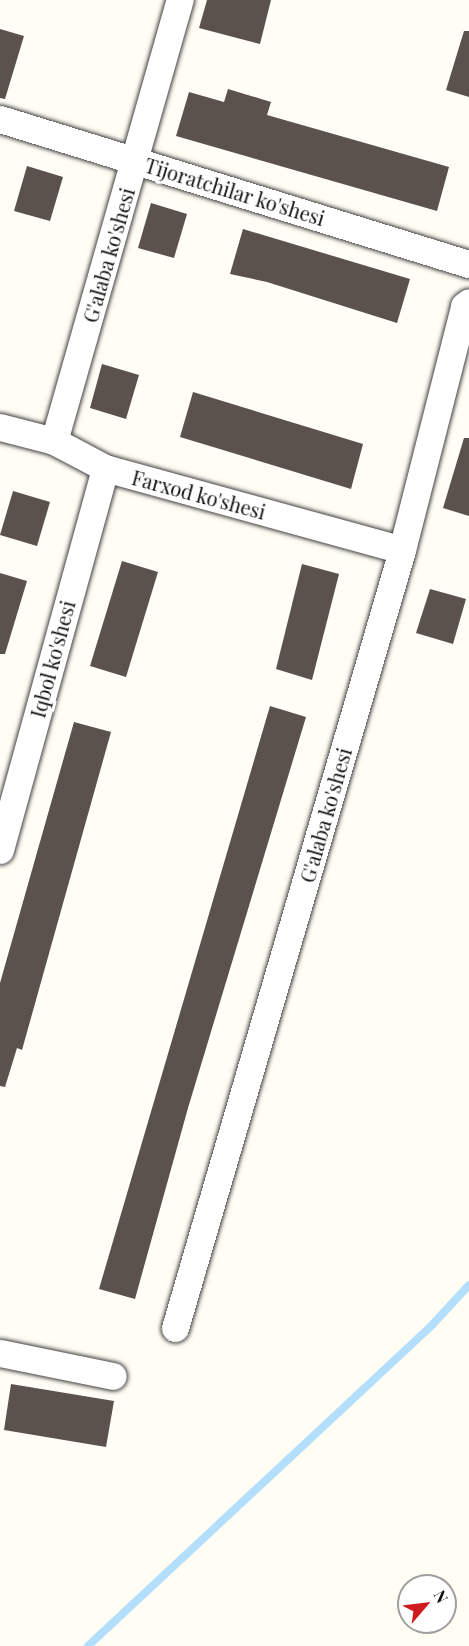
<!DOCTYPE html>
<html>
<head>
<meta charset="utf-8">
<style>
  body { margin:0 }
  #map { position:relative; width:469px; height:1646px; overflow:hidden; background:#fffdf4; font-family:"Playfair Display",serif }
  div>[style] { position:absolute }
  [style*='--x'] { left:calc(var(--x)*1px); top:calc(var(--y)*1px); width:calc(var(--w)*1px); rotate:calc(var(--a)*1deg) }
  .stream>* { height:8px; margin:-4px; padding:0 4px; transform-origin:4px; border-radius:4px; background:#b3dffc }
  .building>* { inset:0; background:#5a524b }
  .roads { filter:drop-shadow(0 0 2px #434343) drop-shadow(0 0 2px #434343) }
  .minor>* { height:27px; margin:-13.5px; padding:0 13.5px; transform-origin:13.5px; border-radius:13.5px; background:#fff }
  span { translate:-50% -50%; white-space:nowrap; text-align:center; line-height:1.15; -webkit-text-stroke:6px #fff; paint-order:stroke }
  .street-label { font-size:20px; color:#101010 }
  .north { position:absolute; left:397px; top:1574px; width:60px; height:60px; box-sizing:border-box; background:#fff; border:2px solid #9f9f9f; border-radius:50%; rotate:62deg; font-size:16px; font-weight:700; line-height:24px; text-align:center; color:#101010 }
  .north::after { content:''; display:block; margin:auto; width:21px; height:27px; background:#cf1a1f; clip-path:polygon(50% 0,100% 100%,50% 72%,0 100%) }
</style>
</head>
<body>
<div id="map">
  <div class="stream">
    <i style="--x:88;--y:1646;--w:472;--a:-43"></i>
    <i style="--x:433;--y:1324;--w:53;--a:-47.3"></i>
  </div>
  <div class="building">
    <i style="clip-path:polygon(207px 0,271px 0,260px 44px,199px 28px)"></i>
    <i style="clip-path:polygon(0 29px,24px 36px,5px 99px,0 98px)"></i>
    <i style="clip-path:polygon(464px 31px,469px 31px,469px 97px,446px 90px)"></i>
    <i style="clip-path:polygon(228px 89px,271px 102px,267px 115px,449px 167px,437px 211px,176px 136px,189px 92px,224px 102px)"></i>
    <i style="clip-path:polygon(27px 166px,63px 177px,50px 221px,14px 211px)"></i>
    <i style="clip-path:polygon(151px 203px,187px 214px,174px 258px,138px 248px)"></i>
    <i style="clip-path:polygon(243px 229px,410px 279px,397px 323px,267px 282px,230px 274px)"></i>
    <i style="clip-path:polygon(102px 364px,139px 375px,126px 419px,90px 408px)"></i>
    <i style="clip-path:polygon(193px 392px,363px 444px,351px 489px,180px 437px)"></i>
    <i style="clip-path:polygon(464px 438px,469px 438px,469px 516px,443px 508px)"></i>
    <i style="clip-path:polygon(13px 491px,50px 502px,37px 546px,0 535px)"></i>
    <i style="clip-path:polygon(122px 561px,158px 572px,126px 677px,90px 666px)"></i>
    <i style="clip-path:polygon(302px 564px,339px 574px,312px 680px,276px 669px)"></i>
    <i style="clip-path:polygon(0 573px,27px 581px,5px 654px,0 654px)"></i>
    <i style="clip-path:polygon(430px 589px,466px 599px,453px 644px,416px 633px)"></i>
    <i style="clip-path:polygon(270px 706px,306px 717px,188px 1108px,135px 1299px,99px 1289px)"></i>
    <i style="clip-path:polygon(74px 722px,111px 732px,22px 1050px,17px 1048px,5px 1087px,0 1086px,0 983px)"></i>
    <i style="clip-path:polygon(11px 1384px,114px 1401px,106px 1447px,4px 1430px)"></i>
  </div>
  <div class="roads">
    <div class="minor">
      <i style="--x:0;--y:119;--w:491;--a:17.2"></i>
      <i style="--x:0;--y:427;--w:56;--a:14.5"></i>
      <i style="--x:54;--y:441;--w:58;--a:27.9"></i>
      <i style="--x:105;--y:468;--w:308;--a:15.4"></i>
      <i style="--x:54;--y:441;--w:459;--a:-74.1"></i>
      <i style="--x:0;--y:850;--w:396;--a:-74.6"></i>
      <i style="--x:175;--y:1328;--w:810;--a:-73.73"></i>
      <i style="--x:402;--y:550;--w:252;--a:-75.7"></i>
      <i style="--x:464;--y:306;--w:6;--a:-39"></i>
      <i style="--x:0;--y:1353;--w:115;--a:11.5"></i>
    </div>
  </div>
  <div class="street-label">
    <span style="left:235px;top:191px;rotate:17deg">Tijoratchilar ko'shesi</span>
    <span style="left:108px;top:255px;rotate:-74deg">G'alaba ko'shesi</span>
    <span style="left:199px;top:494px;rotate:15deg">Farxod ko'shesi</span>
    <span style="left:52px;top:659px;rotate:-75deg">Iqbol ko'shesi</span>
    <span style="left:325px;top:815px;rotate:-74deg">G'alaba ko'shesi</span>
  </div>
  <div class="north">N</div>
</div>
</body>
</html>
